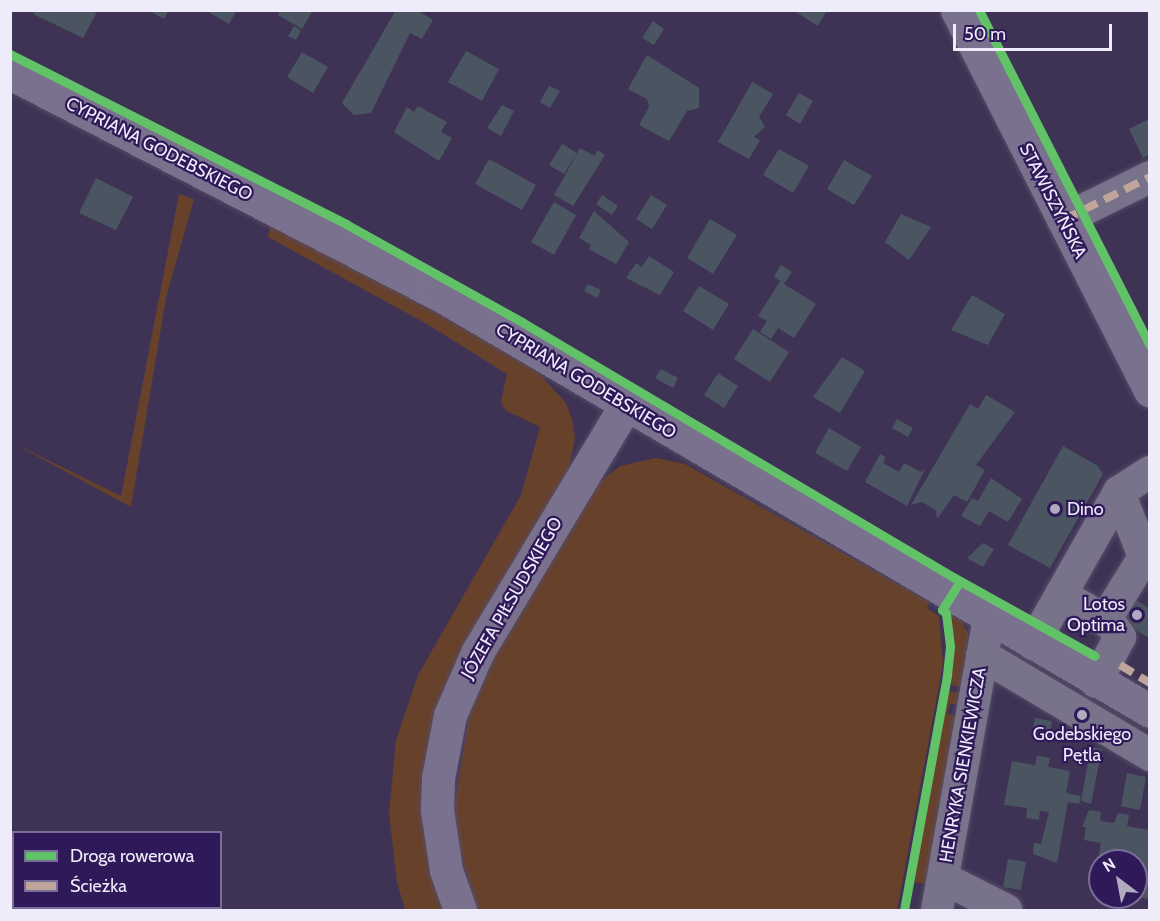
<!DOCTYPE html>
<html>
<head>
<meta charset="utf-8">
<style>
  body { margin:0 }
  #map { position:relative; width:1160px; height:921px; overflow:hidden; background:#3e3355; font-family:Cabin,sans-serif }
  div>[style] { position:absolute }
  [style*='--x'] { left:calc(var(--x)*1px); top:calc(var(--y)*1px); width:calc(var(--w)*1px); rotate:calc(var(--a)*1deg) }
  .green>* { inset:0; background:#68412b }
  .building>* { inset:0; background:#4b5562 }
  .roads { filter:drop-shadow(0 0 2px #564d67) drop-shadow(0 0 2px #564d67) }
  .minor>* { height:32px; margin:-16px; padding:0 16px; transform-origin:16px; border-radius:16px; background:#79728b }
  .major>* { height:33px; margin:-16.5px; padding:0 16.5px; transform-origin:16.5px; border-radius:16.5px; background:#7a718e }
  .quiet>* { height:8px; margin-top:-4px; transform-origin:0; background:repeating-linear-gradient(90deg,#c0a59a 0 15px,transparent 0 23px) }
  .cycleway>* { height:9px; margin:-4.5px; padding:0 4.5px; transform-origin:4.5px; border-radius:4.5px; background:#61c268 }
  .dots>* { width:16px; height:16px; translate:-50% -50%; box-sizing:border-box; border:3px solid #2f1958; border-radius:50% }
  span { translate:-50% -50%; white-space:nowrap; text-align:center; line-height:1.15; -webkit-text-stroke:4.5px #2f1958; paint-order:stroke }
  .street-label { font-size:18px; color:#eeebfb }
  .poi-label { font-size:18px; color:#eeebfb }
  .left { translate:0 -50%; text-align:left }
  .right { translate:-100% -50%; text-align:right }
  .frame { position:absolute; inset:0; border:12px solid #eeebfb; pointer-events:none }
  .legend { position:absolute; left:12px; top:831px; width:210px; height:78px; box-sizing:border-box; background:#2f1958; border:2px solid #7b6d99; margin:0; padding:8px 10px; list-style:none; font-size:18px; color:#eeebfb }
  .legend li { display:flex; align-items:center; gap:12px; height:30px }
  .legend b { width:30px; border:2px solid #7b6d99 }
  .north { position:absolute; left:1088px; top:849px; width:60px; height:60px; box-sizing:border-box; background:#2f1958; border:2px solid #7b6d99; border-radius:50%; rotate:328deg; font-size:16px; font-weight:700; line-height:24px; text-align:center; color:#eeebfb }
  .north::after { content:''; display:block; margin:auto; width:21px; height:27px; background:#b0abc1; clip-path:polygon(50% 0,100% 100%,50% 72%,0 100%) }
  .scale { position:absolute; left:953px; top:24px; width:159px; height:27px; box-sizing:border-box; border:3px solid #eeebfb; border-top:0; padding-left:8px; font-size:18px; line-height:21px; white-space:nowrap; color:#eeebfb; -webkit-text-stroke:4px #2f1958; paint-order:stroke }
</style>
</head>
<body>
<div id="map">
  <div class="green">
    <i style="clip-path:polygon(179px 194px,194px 199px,166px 298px,131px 507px,11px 442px,121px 496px)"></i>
    <i style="clip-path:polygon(271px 220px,408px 292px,534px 368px,566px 403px,572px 419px,575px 438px,569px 469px,462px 650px,433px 718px,444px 910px,405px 910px,397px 882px,389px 814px,396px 740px,418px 675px,521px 495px,540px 427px,505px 410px,501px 401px,507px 374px,427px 324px,268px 237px)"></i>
    <i style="clip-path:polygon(656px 458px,685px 464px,930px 602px,927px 608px,939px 616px,943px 664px,897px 910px,478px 910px,458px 847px,454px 808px,470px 709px,494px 652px,598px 483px,620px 466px)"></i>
    <i style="clip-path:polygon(949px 611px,959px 616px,970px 637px,965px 688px,951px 685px,954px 646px)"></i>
    <i style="clip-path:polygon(949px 691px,964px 694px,962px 705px,950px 704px,947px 714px,960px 716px,931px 884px,917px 883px,913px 881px)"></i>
  </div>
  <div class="building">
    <i style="clip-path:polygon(35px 10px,98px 10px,83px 38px,33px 14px)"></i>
    <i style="clip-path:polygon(148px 10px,169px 10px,164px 19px)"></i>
    <i style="clip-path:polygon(205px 10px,237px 10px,229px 24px)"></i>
    <i style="clip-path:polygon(280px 10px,313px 10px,302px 29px,278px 15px)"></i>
    <i style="clip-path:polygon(396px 10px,417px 10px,433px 20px,422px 39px,410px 33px,371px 113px,354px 115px,342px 103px)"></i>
    <i style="clip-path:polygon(793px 10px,827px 10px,818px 26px)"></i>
    <i style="clip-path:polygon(653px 21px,664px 29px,654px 45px,642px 38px)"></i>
    <i style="clip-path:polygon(294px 26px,301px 31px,296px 40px,288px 36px)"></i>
    <i style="clip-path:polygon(466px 51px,499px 69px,482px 101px,448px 82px)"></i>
    <i style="clip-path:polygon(302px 52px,328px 67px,313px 93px,287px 77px)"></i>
    <i style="clip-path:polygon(647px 55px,699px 88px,699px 108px,687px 111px,669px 141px,639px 125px,649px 107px,647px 99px,628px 89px)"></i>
    <i style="clip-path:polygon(752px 82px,773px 94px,759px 117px,765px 127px,754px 137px,760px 140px,749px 159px,718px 142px)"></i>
    <i style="clip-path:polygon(549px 86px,560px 91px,550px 108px,540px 102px)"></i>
    <i style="clip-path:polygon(799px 93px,813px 101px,800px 124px,786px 115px)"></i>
    <i style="clip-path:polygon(502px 105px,514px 111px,501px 136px,487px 128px)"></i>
    <i style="clip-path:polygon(418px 106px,447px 122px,441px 132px,452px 138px,439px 161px,394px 132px,407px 107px,414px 112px)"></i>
    <i style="clip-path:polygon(1149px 119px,1149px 155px,1143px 158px,1129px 129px)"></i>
    <i style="clip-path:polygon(562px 144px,577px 153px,564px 174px,549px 165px)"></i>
    <i style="clip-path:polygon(580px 148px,594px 156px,598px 150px,605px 155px,573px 206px,554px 195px)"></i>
    <i style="clip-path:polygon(779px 149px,809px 166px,793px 193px,763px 175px)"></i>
    <i style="clip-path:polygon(489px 159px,536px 185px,522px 210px,475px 184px)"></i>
    <i style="clip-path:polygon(844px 160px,872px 176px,854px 205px,827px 189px)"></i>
    <i style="clip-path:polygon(96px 178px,133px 197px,116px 230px,79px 213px)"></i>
    <i style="clip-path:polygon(602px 195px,618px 206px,612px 215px,596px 204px)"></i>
    <i style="clip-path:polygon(651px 195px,667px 205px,652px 229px,636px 219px)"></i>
    <i style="clip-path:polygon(554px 202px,576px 215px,554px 255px,531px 242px)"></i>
    <i style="clip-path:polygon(594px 211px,629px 242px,616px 264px,589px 249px,591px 245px,579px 238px)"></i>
    <i style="clip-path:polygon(901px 214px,931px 227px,909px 260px,885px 242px)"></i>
    <i style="clip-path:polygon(710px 219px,737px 235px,713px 274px,687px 258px)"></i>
    <i style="clip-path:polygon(649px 256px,674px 272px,660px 295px,626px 278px,636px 263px,642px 267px)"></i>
    <i style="clip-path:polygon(781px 265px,792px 272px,784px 284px,816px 304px,794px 338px,778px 328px,771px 339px,760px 332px,767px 321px,758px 316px,780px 281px,774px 276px)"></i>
    <i style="clip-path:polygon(588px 284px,601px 290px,597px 298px,584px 291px)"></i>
    <i style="clip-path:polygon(699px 286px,729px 304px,713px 330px,683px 311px)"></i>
    <i style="clip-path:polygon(972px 295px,1005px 314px,988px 345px,951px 330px)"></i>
    <i style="clip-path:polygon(753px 329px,789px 352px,770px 382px,734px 359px)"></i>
    <i style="clip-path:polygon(842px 357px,865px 371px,840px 413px,813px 397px)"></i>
    <i style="clip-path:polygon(661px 369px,678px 378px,673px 388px,655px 378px)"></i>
    <i style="clip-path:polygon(718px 373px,738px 386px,724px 408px,704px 395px)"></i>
    <i style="clip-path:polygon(986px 395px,1015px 412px,976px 465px,985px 470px,967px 502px,954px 495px,937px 519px,936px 510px,922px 502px,911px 505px,970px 404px,978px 409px)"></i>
    <i style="clip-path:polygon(897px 419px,913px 428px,908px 437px,892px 428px)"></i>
    <i style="clip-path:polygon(829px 428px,861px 447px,847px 471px,815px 453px)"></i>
    <i style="clip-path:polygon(1063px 446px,1098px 466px,1103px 474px,1050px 568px,1008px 545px)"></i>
    <i style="clip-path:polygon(880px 454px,886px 457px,883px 463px,899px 472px,904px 463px,921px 472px,925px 469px,907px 506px,865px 482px)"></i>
    <i style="clip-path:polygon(991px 478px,1022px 499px,1008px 522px,989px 511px,980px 526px,961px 516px,972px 498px,978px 501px)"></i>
    <i style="clip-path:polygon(983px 543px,994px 549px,983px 567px,967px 558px)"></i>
    <i style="clip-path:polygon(1134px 599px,1149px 608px,1149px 638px,1121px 621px)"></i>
    <i style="clip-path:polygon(1035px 718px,1052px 721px,1050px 737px,1032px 734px)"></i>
    <i style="clip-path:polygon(1091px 747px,1102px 749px,1091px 804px,1081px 801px)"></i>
    <i style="clip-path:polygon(1037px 756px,1050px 758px,1048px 767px,1070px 771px,1066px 793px,1081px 796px,1079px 804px,1068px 802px,1057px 863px,1033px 854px,1034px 843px,1041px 844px,1049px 812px,1040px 811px,1039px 820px,1026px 818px,1027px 808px,1004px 805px,1012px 761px,1035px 765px)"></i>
    <i style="clip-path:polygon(1127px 773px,1146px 777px,1140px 810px,1121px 806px)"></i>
    <i style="clip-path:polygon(1089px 810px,1101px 812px,1100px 821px,1114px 823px,1118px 813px,1129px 815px,1127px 826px,1149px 830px,1149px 899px,1137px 897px,1141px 873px,1136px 872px,1136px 861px,1100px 861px,1097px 865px,1101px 843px,1084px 840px,1086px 827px,1082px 827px)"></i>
    <i style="clip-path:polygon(1008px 859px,1026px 862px,1021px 890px,1003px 887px)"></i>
  </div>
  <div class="roads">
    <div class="minor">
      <i style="--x:1063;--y:220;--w:97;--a:-26.3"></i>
      <i style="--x:1061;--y:594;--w:58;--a:31"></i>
      <i style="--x:1111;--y:624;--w:16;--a:55"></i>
      <i style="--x:1120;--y:637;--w:51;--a:118.1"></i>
      <i style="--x:1105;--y:620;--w:74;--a:-58.2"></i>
      <i style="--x:1144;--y:557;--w:70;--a:-111"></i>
      <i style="--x:1033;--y:644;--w:175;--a:-60.5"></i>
      <i style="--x:1119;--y:492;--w:37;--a:-33"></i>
      <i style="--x:982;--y:655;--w:196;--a:30.8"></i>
      <i style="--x:943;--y:878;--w:71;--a:26.9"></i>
      <i style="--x:937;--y:910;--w:296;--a:-79.9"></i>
    </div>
    <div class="major">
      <i style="--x:957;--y:10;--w:427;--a:63.1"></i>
      <i style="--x:10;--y:73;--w:480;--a:27.3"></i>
      <i style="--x:437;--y:293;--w:826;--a:30.38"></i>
      <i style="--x:460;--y:910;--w:42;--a:-109.3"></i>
      <i style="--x:446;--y:870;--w:61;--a:-98.5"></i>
      <i style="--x:437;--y:810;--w:32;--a:-88"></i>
      <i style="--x:438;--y:778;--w:64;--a:-79.2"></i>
      <i style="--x:450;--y:715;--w:70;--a:-66.4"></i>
      <i style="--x:478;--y:651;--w:287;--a:-59"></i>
    </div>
  </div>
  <div class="quiet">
    <i style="--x:1063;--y:220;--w:97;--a:-26.3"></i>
    <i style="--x:1120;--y:665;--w:35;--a:31"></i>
  </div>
  <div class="cycleway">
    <i style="--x:979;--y:10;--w:376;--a:63"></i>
    <i style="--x:10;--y:54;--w:377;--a:26.8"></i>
    <i style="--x:346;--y:224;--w:201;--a:29.1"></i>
    <i style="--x:522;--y:322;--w:501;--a:30.61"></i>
    <i style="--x:953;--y:577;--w:162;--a:29.1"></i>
    <i style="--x:904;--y:910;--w:239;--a:-79.6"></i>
    <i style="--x:947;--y:675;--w:29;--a:-84"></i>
    <i style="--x:950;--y:646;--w:33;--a:-97"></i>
    <i style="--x:946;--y:613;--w:5;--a:-143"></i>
    <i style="--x:942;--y:610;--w:34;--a:-58"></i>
  </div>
  <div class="dots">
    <i style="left:1055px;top:509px;background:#b0abc1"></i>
    <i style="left:1137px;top:615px;background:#b0abc1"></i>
    <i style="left:1082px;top:715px;background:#b0abc1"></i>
  </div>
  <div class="street-label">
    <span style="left:159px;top:149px;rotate:27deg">CYPRIANA GODEBSKIEGO</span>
    <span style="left:1053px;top:201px;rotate:63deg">STAWISZYŃSKA</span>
    <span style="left:586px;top:381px;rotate:31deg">CYPRIANA GODEBSKIEGO</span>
    <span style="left:512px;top:598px;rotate:-60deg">JÓZEFA PIŁSUDSKIEGO</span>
    <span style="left:963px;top:765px;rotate:-80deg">HENRYKA SIENKIEWICZA</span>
  </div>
  <div class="poi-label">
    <span class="left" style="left:1067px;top:509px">Dino</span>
    <span class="right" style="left:1125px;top:615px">Lotos<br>Optima</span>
    <span style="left:1082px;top:745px">Godebskiego<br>Pętla</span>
  </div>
  <div class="frame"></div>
  <ul class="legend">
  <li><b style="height:8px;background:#61c268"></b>Droga rowerowa</li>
  <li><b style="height:8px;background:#c0a59a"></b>Ścieżka</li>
  </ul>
  <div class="north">N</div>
  <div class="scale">50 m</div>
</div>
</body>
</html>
